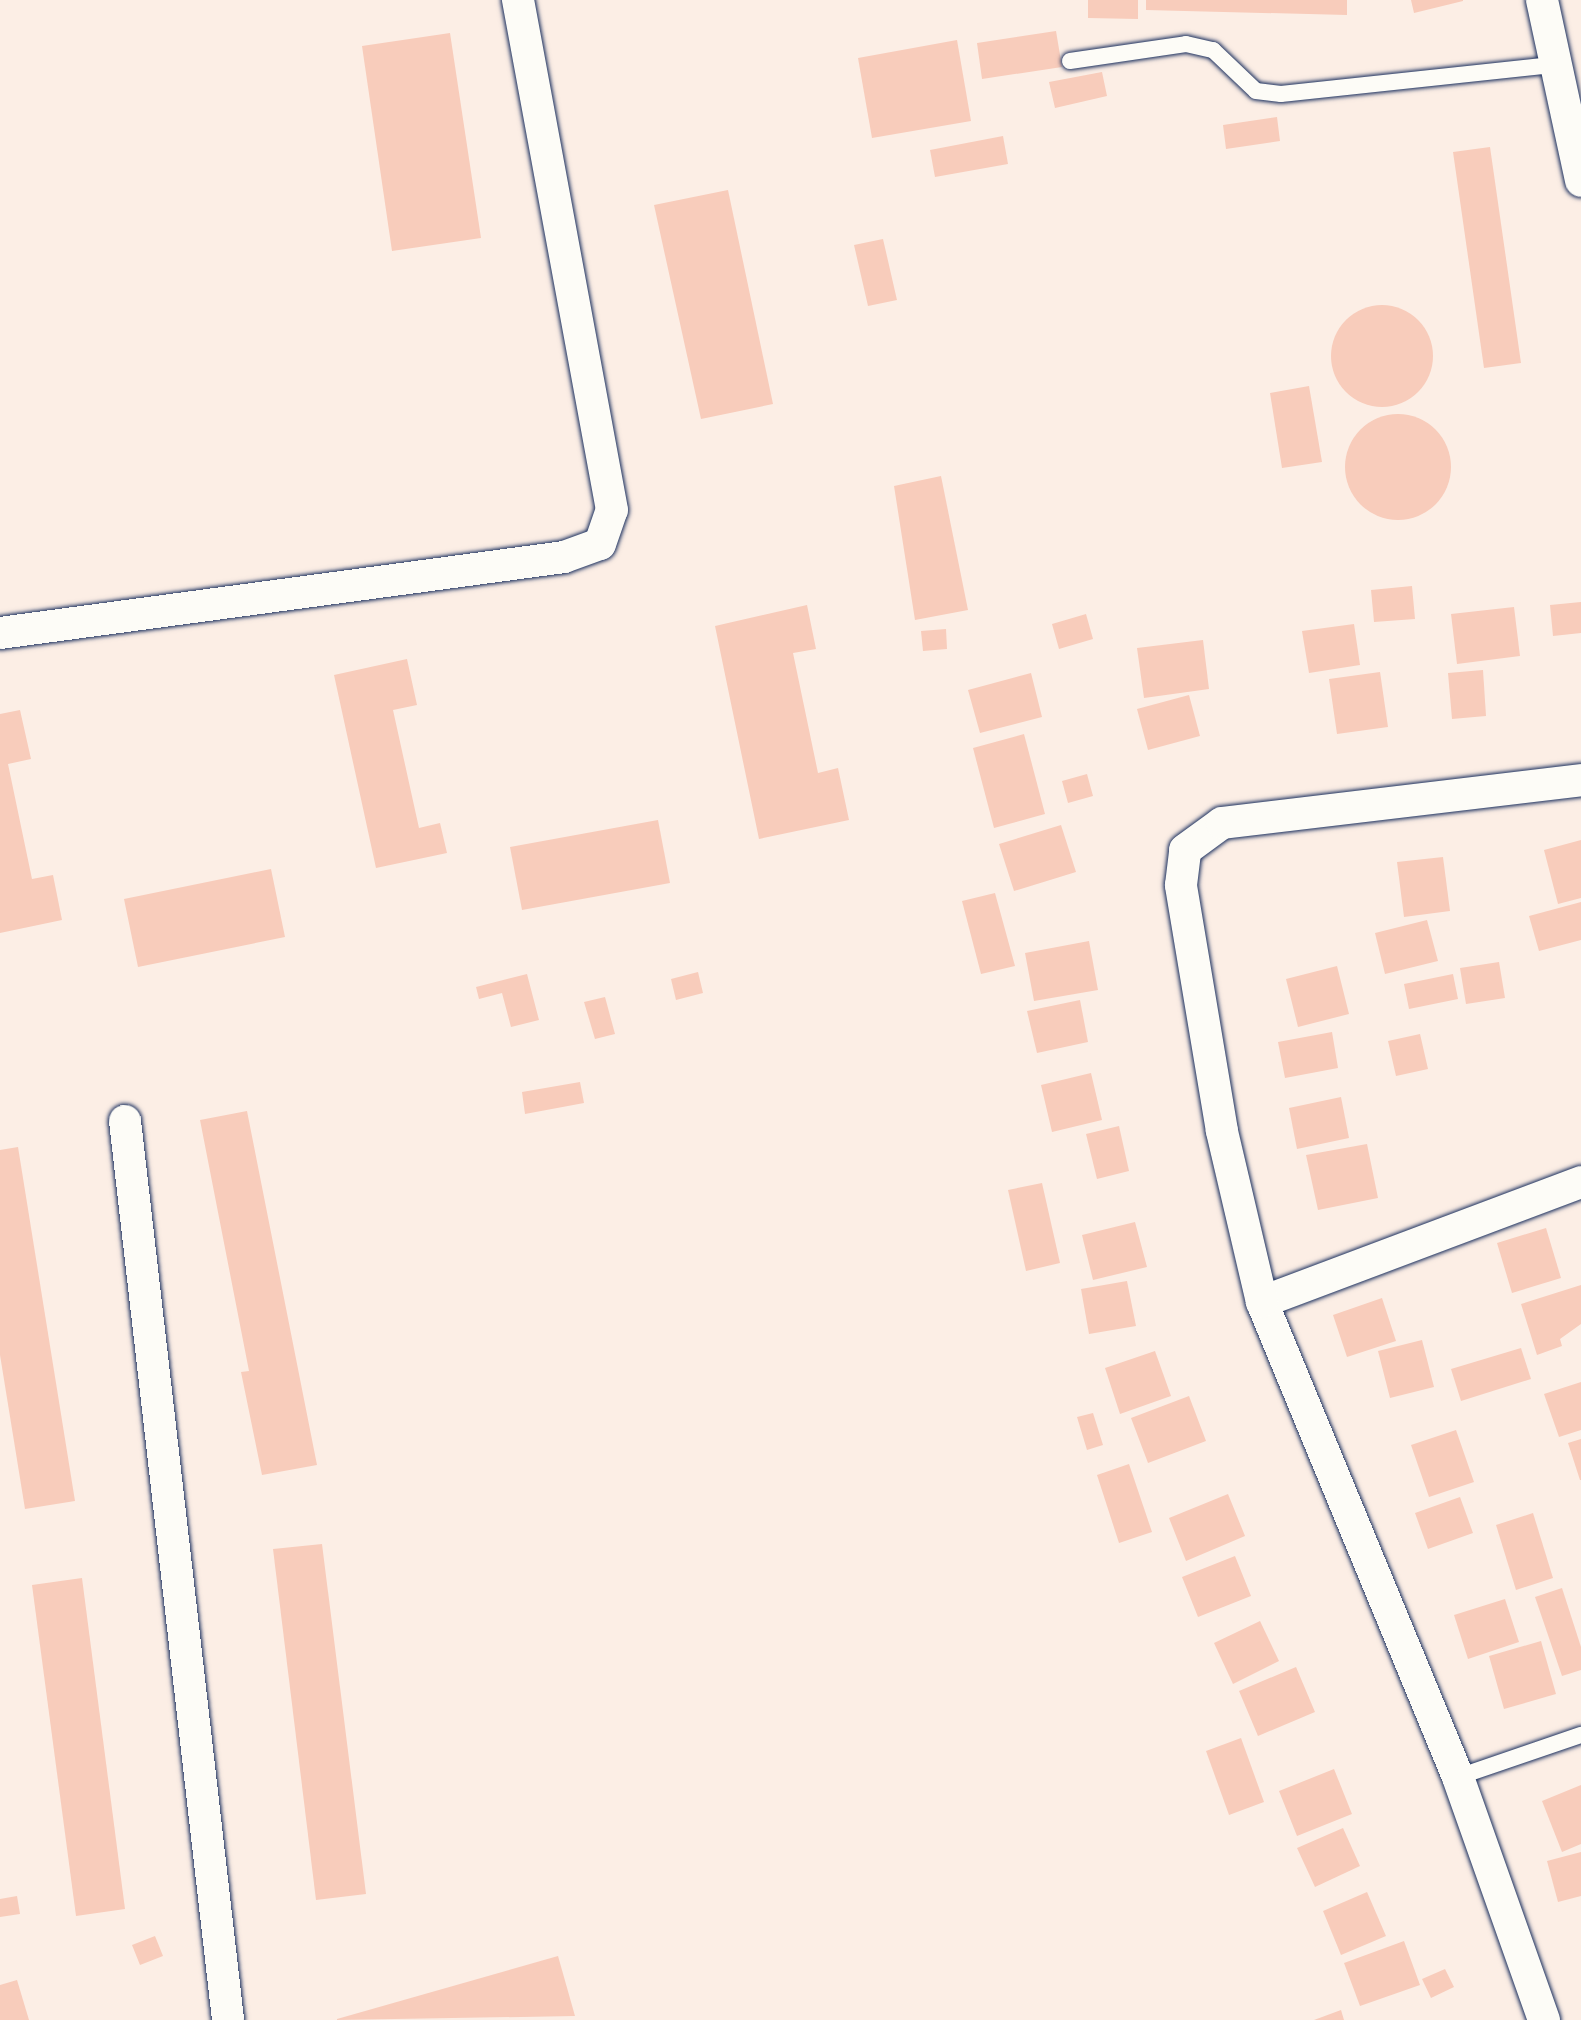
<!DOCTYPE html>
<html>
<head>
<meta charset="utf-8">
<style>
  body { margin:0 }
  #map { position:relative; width:1581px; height:2020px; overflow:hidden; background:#fceee5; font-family:Mynerve,sans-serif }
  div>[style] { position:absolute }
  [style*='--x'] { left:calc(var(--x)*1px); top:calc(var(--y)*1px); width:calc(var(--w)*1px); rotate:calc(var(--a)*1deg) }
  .building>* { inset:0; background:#f8ccbb }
  .round { border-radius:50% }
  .roads { filter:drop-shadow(0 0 2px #1b2f5e) drop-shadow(0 0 2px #1b2f5e) }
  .lane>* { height:16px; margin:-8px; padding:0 8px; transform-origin:8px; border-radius:8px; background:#fdfcf7 }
  .street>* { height:32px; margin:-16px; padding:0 16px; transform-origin:16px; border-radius:16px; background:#fdfcf7 }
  span { translate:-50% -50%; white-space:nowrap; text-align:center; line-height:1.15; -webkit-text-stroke:7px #fdfcf7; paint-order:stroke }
</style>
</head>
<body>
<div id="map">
  <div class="building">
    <i style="clip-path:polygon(1088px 0,1138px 0,1138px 19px,1088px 18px)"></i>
    <i style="clip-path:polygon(1146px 0,1347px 0,1347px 15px,1146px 10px)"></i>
    <i style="clip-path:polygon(1411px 0,1463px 0,1463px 1px,1414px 13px)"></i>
    <i style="clip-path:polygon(1056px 31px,1062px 67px,982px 79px,977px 43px)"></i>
    <i style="clip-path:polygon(450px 33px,481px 238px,392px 251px,362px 46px)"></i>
    <i style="clip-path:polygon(957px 40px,971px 121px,872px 138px,858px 58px)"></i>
    <i style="clip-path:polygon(1102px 72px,1107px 96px,1055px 108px,1049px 82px)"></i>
    <i style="clip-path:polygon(1277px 117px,1280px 141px,1226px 149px,1223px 125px)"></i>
    <i style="clip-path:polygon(1003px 136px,1008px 164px,935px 177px,930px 150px)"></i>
    <i style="clip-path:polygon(1490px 147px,1521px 363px,1484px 368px,1453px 152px)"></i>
    <i style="clip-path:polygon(728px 190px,773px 404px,701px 419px,654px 205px)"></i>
    <i style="clip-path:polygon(883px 239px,897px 300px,868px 306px,854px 245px)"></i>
    <i class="round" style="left:1331px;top:305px;width:102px;height:102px"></i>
    <i style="clip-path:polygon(1309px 386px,1322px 462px,1282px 468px,1270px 393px)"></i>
    <i class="round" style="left:1345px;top:414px;width:106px;height:106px"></i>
    <i style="clip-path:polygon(941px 476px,968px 610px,915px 620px,894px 486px)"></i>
    <i style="clip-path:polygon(1412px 586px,1415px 619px,1374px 622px,1371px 590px)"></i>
    <i style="clip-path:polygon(1581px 602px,1581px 633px,1553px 636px,1550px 605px)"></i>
    <i style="clip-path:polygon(807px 605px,816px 649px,793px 653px,818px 773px,838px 768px,849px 820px,759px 839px,715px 626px)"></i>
    <i style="clip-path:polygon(1514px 607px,1520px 656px,1457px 664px,1451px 614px)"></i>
    <i style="clip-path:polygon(1086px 614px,1093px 639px,1059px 649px,1052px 624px)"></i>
    <i style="clip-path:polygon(1354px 624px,1360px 665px,1309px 673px,1302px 631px)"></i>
    <i style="clip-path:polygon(946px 629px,947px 649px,923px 651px,921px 631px)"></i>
    <i style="clip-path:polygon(1203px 640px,1209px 689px,1144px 698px,1137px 648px)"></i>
    <i style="clip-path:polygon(407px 659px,417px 705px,393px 710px,419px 828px,440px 823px,447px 853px,376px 868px,334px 675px)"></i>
    <i style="clip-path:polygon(1483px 670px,1486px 716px,1452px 719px,1448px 673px)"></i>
    <i style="clip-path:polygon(1380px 672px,1388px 727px,1337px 734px,1329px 679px)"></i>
    <i style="clip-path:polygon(1031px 673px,1042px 717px,980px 733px,968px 690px)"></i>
    <i style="clip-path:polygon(1189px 695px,1200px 736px,1148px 750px,1137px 709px)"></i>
    <i style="clip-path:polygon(20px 710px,31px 759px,8px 764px,32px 879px,53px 875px,62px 920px,0 933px,0 714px)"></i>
    <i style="clip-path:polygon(1024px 734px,1045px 814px,994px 828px,973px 748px)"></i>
    <i style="clip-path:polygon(1087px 774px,1093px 796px,1068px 803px,1062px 781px)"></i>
    <i style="clip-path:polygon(658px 820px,670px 883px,522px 910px,510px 847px)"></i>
    <i style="clip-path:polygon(1061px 825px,1076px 872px,1014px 891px,999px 844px)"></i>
    <i style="clip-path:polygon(1581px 840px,1581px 898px,1558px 904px,1544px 850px)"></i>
    <i style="clip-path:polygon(1443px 857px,1450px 911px,1404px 917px,1397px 862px)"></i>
    <i style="clip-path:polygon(271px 869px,285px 937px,138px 967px,124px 899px)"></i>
    <i style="clip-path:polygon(995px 893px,1015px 966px,981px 974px,962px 901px)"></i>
    <i style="clip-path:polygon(1581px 902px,1581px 940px,1539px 951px,1529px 916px)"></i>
    <i style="clip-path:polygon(1427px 920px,1438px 961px,1385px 974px,1375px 933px)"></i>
    <i style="clip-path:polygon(1089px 941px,1098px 990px,1034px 1001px,1025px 953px)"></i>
    <i style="clip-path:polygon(1499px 962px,1505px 998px,1466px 1004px,1460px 968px)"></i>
    <i style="clip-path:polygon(1337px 966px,1349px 1014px,1298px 1027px,1286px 979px)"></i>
    <i style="clip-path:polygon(698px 972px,703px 993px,676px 1000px,671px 979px)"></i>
    <i style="clip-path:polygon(527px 974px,539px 1020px,511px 1027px,502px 993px,479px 999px,476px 987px)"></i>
    <i style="clip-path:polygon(1453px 974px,1458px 999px,1409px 1009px,1404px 984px)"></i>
    <i style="clip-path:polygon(605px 997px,615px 1034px,595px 1039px,584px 1002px)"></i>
    <i style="clip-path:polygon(1080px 1000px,1088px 1042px,1037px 1053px,1027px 1011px)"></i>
    <i style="clip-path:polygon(1332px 1032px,1338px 1068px,1285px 1078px,1278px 1042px)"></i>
    <i style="clip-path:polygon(1420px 1034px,1428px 1069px,1396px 1076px,1388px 1041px)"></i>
    <i style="clip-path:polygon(1091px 1073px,1102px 1120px,1052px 1132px,1041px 1085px)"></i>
    <i style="clip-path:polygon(580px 1082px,584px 1103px,525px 1114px,522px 1092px)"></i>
    <i style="clip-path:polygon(1341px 1097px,1349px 1138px,1297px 1149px,1289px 1108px)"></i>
    <i style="clip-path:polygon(247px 1111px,317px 1465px,262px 1475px,241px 1372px,249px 1371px,200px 1120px)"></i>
    <i style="clip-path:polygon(1119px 1126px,1129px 1171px,1097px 1179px,1086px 1134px)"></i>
    <i style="clip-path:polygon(1367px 1144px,1378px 1198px,1318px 1210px,1306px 1155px)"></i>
    <i style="clip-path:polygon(18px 1147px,75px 1501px,25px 1509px,0 1355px,0 1150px)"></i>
    <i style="clip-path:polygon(1042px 1183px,1060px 1263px,1026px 1271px,1008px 1190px)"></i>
    <i style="clip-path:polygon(1135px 1222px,1147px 1267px,1093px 1280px,1082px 1235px)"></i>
    <i style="clip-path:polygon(1546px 1228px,1561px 1278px,1512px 1293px,1497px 1243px)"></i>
    <i style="clip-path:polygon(1127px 1281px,1136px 1326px,1089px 1334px,1081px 1289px)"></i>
    <i style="clip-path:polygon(1581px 1285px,1581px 1324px,1560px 1339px,1562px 1346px,1537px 1355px,1521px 1304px)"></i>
    <i style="clip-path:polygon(1382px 1298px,1396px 1341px,1347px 1357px,1333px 1315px)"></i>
    <i style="clip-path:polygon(1422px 1340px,1434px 1387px,1390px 1398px,1378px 1351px)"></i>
    <i style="clip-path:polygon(1521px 1348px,1531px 1379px,1461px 1401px,1451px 1369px)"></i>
    <i style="clip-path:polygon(1155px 1351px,1171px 1396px,1120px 1414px,1105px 1368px)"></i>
    <i style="clip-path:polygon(1581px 1382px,1581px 1430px,1559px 1437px,1544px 1394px)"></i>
    <i style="clip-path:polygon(1189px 1396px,1206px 1441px,1148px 1463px,1131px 1418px)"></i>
    <i style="clip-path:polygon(1093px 1413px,1103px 1445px,1087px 1450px,1077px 1417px)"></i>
    <i style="clip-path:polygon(1456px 1430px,1474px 1482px,1429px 1497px,1411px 1445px)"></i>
    <i style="clip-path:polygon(1581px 1439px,1581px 1480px,1580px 1480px,1568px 1443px)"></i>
    <i style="clip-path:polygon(1129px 1464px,1152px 1532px,1119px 1543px,1097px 1475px)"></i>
    <i style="clip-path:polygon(1228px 1494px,1245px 1536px,1186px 1561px,1169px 1518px)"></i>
    <i style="clip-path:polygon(1460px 1497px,1473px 1533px,1428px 1549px,1415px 1513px)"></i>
    <i style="clip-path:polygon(1533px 1513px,1553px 1578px,1516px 1590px,1496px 1525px)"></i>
    <i style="clip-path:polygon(322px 1544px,366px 1894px,316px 1900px,273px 1549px)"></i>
    <i style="clip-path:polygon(1235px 1556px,1251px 1596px,1198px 1617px,1182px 1577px)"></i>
    <i style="clip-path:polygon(82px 1578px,125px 1909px,76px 1916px,32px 1585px)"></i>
    <i style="clip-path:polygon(1562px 1588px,1581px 1647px,1581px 1670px,1562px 1676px,1535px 1597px)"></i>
    <i style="clip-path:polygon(1505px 1599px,1519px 1642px,1468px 1659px,1454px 1615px)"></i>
    <i style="clip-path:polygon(1260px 1621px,1279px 1661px,1233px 1684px,1214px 1643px)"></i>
    <i style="clip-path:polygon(1541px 1641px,1556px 1694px,1504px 1709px,1489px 1656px)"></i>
    <i style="clip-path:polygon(1296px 1667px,1315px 1712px,1258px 1736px,1239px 1691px)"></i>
    <i style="clip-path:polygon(1241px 1738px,1264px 1802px,1229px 1815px,1206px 1751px)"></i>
    <i style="clip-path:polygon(1334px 1769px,1352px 1814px,1297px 1836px,1279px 1791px)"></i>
    <i style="clip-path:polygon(1581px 1785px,1581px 1844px,1562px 1852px,1542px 1801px)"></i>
    <i style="clip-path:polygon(1343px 1828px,1360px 1866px,1315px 1887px,1297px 1848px)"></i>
    <i style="clip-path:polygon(1581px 1852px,1581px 1896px,1558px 1902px,1547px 1861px)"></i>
    <i style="clip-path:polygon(1367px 1892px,1386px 1936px,1341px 1955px,1323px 1911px)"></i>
    <i style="clip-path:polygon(17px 1896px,20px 1914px,0 1917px,0 1899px)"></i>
    <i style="clip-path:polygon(155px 1936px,163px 1956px,140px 1965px,132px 1945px)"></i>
    <i style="clip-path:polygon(1404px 1941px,1420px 1985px,1360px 2006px,1344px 1963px)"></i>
    <i style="clip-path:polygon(558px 1956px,575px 2016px,337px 2020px,337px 2019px)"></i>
    <i style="clip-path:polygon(1445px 1969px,1454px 1987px,1431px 1998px,1422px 1979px)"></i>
    <i style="clip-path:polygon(17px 1980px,29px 2020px,0 2020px,0 1985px)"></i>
    <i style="clip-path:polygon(1341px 2010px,1344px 2020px,1314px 2020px)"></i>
  </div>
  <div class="roads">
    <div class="lane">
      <i style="--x:1070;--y:61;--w:117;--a:-8.3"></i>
      <i style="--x:1186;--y:44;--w:28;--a:13"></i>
      <i style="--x:1213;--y:50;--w:59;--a:43.6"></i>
      <i style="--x:1256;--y:91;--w:25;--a:7"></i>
      <i style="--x:1281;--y:94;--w:275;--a:-6.1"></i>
      <i style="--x:1458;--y:1777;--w:130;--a:-18.9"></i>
    </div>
    <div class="street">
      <i style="--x:1542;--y:0;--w:185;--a:77.8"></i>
      <i style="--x:0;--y:633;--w:569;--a:-7.67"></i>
      <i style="--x:564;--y:557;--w:38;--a:-20"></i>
      <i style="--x:600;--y:544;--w:36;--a:-71"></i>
      <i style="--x:612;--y:510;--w:519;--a:-100.44"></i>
      <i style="--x:125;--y:1121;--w:905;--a:83.46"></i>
      <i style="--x:1262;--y:1302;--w:341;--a:-20.6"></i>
      <i style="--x:1544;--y:2020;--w:258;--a:-109.5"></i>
      <i style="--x:1458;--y:1777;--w:514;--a:-112.42"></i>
      <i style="--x:1262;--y:1302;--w:176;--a:-103.2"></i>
      <i style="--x:1222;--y:1131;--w:249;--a:-99.5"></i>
      <i style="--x:1181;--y:885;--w:35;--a:-83"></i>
      <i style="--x:1185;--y:850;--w:46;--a:-36.1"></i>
      <i style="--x:1222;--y:823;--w:362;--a:-6.8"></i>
    </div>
  </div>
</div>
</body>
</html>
